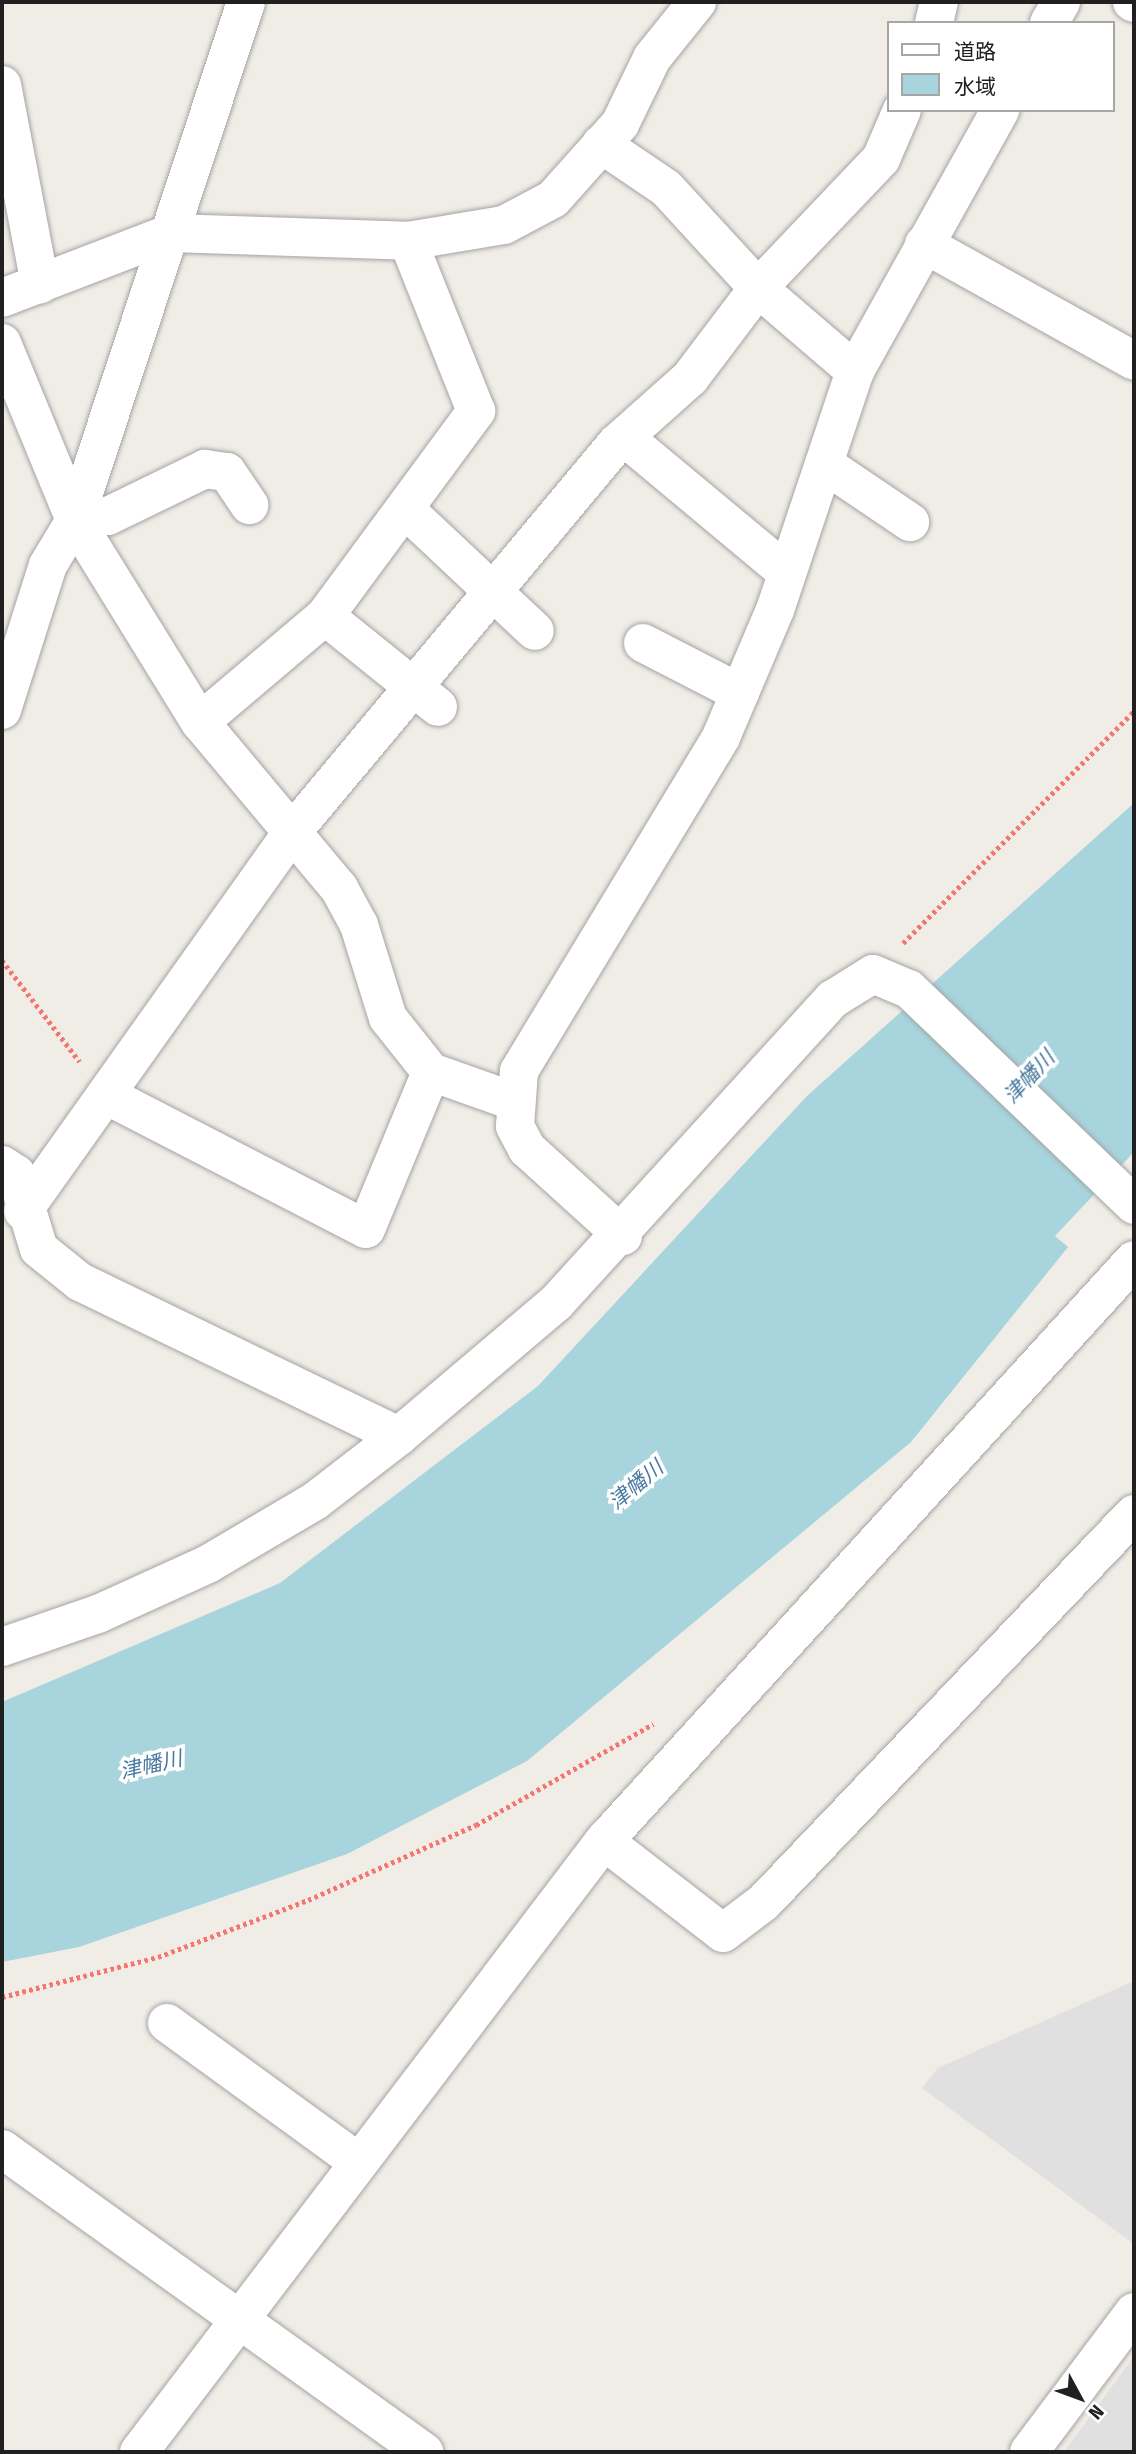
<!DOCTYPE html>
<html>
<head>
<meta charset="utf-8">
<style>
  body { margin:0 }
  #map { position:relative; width:1136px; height:2454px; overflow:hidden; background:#f0ece6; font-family:"Fira Sans Condensed","Noto Sans JP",sans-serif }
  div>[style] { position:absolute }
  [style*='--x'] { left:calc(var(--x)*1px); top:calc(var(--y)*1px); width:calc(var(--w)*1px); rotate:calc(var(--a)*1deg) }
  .parking>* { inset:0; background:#e0e0e0 }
  .water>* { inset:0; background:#a7d4dd }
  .path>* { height:4.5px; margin-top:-2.25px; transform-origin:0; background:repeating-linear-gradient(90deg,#f77570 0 3.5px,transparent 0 7px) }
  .roads { filter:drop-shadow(0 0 2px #a4a4a4) drop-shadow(0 0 2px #a4a4a4) }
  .minor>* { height:38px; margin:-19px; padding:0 19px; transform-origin:19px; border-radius:19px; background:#fff }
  span { translate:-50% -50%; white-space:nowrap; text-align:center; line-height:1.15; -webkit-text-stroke:7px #fff; paint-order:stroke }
  .water-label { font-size:21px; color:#47789e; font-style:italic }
  .frame { position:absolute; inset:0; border:4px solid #202020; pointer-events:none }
  .legend { position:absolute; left:887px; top:21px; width:228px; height:91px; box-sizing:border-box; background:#fff; border:2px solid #a6a6a6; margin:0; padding:9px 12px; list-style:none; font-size:21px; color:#202020 }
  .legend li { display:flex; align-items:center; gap:14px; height:35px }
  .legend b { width:35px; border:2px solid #a6a6a6 }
  .north { position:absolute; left:1045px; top:2363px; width:70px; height:70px; -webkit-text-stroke:5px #fff; paint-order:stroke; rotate:131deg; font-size:19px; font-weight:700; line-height:28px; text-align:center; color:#202020 }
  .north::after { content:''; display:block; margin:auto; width:24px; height:32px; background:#202020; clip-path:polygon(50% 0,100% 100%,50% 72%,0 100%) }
</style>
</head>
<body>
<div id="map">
  <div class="parking">
    <i style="clip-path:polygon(1134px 1981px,1134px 2244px,922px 2088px,938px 2068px)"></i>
    <i style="clip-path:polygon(1134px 2356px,1134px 2452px,1064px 2452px)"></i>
  </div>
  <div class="water">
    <i style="clip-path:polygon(1134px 803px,1134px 1152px,1055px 1236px,1068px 1247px,911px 1442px,527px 1761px,347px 1854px,79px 1947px,2px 1962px,2px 1702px,280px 1583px,538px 1386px,807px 1096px)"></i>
  </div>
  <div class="path">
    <i style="--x:903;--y:943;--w:327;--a:-45.1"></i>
    <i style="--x:2;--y:960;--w:128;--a:52.6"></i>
    <i style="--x:2;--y:1997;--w:161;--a:-14.4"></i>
    <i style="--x:158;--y:1957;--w:160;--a:-20.8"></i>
    <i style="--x:308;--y:1900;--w:184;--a:-24.1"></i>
    <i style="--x:476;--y:1825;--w:204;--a:-29.7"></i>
  </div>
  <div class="roads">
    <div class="minor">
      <i style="--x:1132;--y:2;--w:2;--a:27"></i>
      <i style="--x:934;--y:23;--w:22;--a:-77"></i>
      <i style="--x:1049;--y:23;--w:24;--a:-60"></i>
      <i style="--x:2;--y:85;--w:203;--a:79.2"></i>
      <i style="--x:601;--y:144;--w:78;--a:34.1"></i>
      <i style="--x:666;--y:188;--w:136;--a:47.4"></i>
      <i style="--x:758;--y:288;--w:128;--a:40.6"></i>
      <i style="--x:924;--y:244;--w:240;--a:29.1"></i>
      <i style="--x:2;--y:298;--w:181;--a:-21"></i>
      <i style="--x:171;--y:233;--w:237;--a:1.9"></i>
      <i style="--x:408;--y:241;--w:97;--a:-9.5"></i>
      <i style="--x:504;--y:225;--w:55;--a:-28"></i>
      <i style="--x:553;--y:199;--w:101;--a:-48.2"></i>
      <i style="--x:620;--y:124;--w:73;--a:-64.1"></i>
      <i style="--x:652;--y:58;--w:72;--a:-51.2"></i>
      <i style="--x:2;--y:343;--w:191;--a:67.6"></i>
      <i style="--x:75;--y:520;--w:238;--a:58.3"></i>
      <i style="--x:200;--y:722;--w:217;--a:50.1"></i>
      <i style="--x:339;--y:888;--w:42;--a:61.6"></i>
      <i style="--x:359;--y:925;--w:97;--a:72.7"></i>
      <i style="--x:388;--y:1018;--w:69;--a:51.5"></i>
      <i style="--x:431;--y:1072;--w:87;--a:19.5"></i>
      <i style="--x:624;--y:437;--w:212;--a:39.8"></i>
      <i style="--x:824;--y:464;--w:104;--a:34"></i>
      <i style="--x:405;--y:509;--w:178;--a:43.2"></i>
      <i style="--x:75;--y:520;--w:33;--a:-7"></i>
      <i style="--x:108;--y:516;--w:108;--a:-25.9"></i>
      <i style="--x:205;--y:469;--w:22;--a:8"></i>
      <i style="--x:227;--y:472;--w:40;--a:56"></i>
      <i style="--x:325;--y:616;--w:145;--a:38.8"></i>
      <i style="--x:643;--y:643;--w:109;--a:27.3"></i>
      <i style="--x:2;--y:710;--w:152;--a:-72.4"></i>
      <i style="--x:48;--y:565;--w:52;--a:-59"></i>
      <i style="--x:75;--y:520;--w:545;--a:-71.73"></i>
      <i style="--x:200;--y:722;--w:164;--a:-40.3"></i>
      <i style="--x:325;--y:616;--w:255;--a:-53.6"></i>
      <i style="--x:476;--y:411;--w:183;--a:-111.8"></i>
      <i style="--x:106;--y:1095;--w:292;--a:27.3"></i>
      <i style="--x:366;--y:1229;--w:170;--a:-67.5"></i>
      <i style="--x:2;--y:1165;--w:17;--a:33"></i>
      <i style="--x:16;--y:1174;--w:78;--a:73"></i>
      <i style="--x:39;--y:1249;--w:53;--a:38.8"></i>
      <i style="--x:80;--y:1282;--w:354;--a:25.8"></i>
      <i style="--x:23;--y:1211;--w:468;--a:-54.6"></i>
      <i style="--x:294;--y:830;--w:503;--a:-50.17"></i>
      <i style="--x:616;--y:444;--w:99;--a:-41.7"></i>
      <i style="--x:690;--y:378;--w:113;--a:-52.9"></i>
      <i style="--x:758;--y:288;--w:178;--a:-46.4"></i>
      <i style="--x:881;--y:159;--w:53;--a:-66.8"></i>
      <i style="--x:623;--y:1236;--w:130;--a:-137.8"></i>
      <i style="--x:527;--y:1149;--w:26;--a:-118"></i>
      <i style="--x:515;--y:1126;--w:55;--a:-85.8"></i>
      <i style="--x:519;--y:1071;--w:390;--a:-58.8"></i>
      <i style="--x:721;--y:737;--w:138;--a:-67"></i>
      <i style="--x:775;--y:610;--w:252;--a:-71.5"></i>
      <i style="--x:855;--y:371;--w:299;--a:-60.9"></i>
      <i style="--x:2;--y:1647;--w:102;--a:-19"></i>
      <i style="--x:98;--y:1614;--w:121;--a:-24.4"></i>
      <i style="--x:208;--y:1564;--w:124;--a:-30.5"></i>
      <i style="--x:315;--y:1501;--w:106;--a:-37.7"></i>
      <i style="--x:399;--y:1436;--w:206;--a:-40.3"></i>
      <i style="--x:556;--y:1303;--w:411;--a:-47.7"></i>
      <i style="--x:833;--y:999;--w:47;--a:-32"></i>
      <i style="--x:873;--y:974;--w:39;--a:23"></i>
      <i style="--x:909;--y:989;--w:312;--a:43.8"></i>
      <i style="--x:604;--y:1841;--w:150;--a:37.7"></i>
      <i style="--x:723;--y:1933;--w:51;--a:-37.1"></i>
      <i style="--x:764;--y:1902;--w:536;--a:-46.36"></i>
      <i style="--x:167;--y:2023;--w:235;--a:36"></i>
      <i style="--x:2;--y:2149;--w:520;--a:35.68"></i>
      <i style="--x:139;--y:2452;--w:768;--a:-52.73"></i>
      <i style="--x:604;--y:1841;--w:786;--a:-47.63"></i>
      <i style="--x:1029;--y:2452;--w:175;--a:-53.1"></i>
    </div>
  </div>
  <div class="water-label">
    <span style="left:1029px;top:1077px;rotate:-47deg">津幡川</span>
    <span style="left:636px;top:1485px;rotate:-40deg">津幡川</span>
    <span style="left:151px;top:1765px;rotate:-13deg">津幡川</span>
  </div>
  <div class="frame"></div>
  <ul class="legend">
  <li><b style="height:9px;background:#fff"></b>道路</li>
  <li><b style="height:19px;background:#a7d4dd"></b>水域</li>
  </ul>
  <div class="north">N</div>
</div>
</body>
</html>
